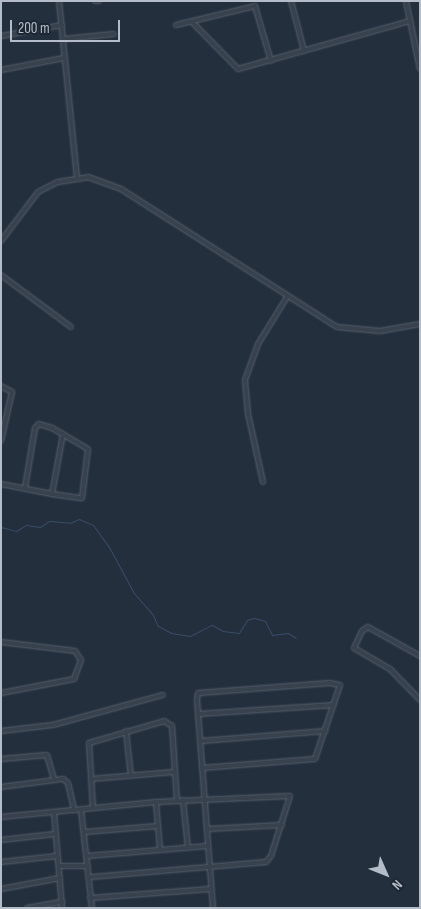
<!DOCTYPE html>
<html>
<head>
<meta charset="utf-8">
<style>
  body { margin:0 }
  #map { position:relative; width:421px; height:909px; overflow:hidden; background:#242f3e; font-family:"Sofia Sans Condensed",sans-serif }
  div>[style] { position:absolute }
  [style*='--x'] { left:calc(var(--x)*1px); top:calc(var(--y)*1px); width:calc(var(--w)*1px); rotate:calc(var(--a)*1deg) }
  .stream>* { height:1px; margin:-0.5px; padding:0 0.5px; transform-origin:0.5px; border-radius:0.5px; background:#394c67 }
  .roads { filter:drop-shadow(0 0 1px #565f6c) drop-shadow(0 0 1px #565f6c) }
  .minor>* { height:4px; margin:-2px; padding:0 2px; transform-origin:2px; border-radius:2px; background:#38414e }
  span { translate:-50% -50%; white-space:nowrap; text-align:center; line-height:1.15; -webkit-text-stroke:5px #1d2633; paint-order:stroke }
  .frame { position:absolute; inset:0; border:2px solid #b4bcc9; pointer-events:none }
  .north { position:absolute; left:361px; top:849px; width:50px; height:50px; -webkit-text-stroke:4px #1d2633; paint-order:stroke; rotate:134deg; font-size:14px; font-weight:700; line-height:20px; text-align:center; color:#b4bcc9 }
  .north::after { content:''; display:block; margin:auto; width:18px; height:22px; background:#b4bcc9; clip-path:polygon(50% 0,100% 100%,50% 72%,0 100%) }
  .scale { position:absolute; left:10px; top:20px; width:110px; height:22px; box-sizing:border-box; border:2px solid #b4bcc9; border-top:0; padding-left:6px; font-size:15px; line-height:18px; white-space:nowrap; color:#b4bcc9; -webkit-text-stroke:4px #1d2633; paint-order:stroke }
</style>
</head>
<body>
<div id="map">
  <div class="stream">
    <i style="--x:1;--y:527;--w:16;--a:15"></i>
    <i style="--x:16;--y:531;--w:12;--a:-31"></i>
    <i style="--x:26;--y:525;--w:14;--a:8"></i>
    <i style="--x:40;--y:527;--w:11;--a:-34"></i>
    <i style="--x:49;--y:521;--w:21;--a:5"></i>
    <i style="--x:70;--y:523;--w:10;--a:-24"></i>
    <i style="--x:79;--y:519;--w:15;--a:23"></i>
    <i style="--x:93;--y:525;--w:27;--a:54"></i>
    <i style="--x:109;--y:547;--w:52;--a:61.5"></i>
    <i style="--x:134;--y:593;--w:29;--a:49"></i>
    <i style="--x:153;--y:615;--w:12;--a:66"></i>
    <i style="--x:158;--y:626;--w:15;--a:28"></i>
    <i style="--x:171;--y:633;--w:19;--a:9"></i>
    <i style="--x:190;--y:636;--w:25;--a:-27"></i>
    <i style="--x:212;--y:625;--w:13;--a:29"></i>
    <i style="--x:223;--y:631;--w:16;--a:7"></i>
    <i style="--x:239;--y:633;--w:15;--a:-58"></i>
    <i style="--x:247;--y:620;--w:7;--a:-16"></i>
    <i style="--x:254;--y:618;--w:11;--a:15"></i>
    <i style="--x:265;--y:621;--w:16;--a:63"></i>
    <i style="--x:272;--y:635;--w:16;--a:-7"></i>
    <i style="--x:288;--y:633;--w:9;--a:32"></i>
  </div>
  <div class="roads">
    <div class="minor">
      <i style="--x:59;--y:1;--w:177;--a:84.2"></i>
      <i style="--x:95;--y:1;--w:4;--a:0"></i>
      <i style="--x:291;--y:1;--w:52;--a:75.4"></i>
      <i style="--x:406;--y:1;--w:69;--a:78.4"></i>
      <i style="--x:192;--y:22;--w:66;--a:45.6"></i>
      <i style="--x:238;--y:69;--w:179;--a:-15.6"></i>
      <i style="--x:176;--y:25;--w:81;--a:-13.5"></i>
      <i style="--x:255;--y:6;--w:57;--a:73.8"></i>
      <i style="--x:1;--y:36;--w:62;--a:-10.2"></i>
      <i style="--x:64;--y:39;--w:50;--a:-5.7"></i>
      <i style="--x:1;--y:70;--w:64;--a:-10.8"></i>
      <i style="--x:1;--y:241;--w:61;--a:-52.9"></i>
      <i style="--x:38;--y:192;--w:22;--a:-27"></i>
      <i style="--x:58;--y:182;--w:30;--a:-9"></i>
      <i style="--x:88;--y:177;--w:35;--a:20"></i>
      <i style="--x:121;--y:189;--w:256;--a:32.6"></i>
      <i style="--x:337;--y:327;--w:43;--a:5.3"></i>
      <i style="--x:380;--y:331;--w:41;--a:-9.9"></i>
      <i style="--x:1;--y:275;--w:87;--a:36.6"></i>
      <i style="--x:1;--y:386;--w:13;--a:29"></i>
      <i style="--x:12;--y:392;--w:50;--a:102.7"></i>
      <i style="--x:263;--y:482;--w:70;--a:-102.4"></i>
      <i style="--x:248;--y:414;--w:34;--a:-95"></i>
      <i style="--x:245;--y:380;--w:38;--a:-70"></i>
      <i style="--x:258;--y:344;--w:55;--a:-58.3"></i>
      <i style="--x:1;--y:484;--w:52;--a:11.1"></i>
      <i style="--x:52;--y:494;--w:30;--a:8"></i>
      <i style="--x:82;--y:498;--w:49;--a:-83"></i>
      <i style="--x:88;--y:449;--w:42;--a:-149.7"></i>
      <i style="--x:52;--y:428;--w:14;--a:-163"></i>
      <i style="--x:39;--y:424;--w:6;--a:135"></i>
      <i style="--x:35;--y:428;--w:61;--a:99.5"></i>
      <i style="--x:52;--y:494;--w:61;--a:-79.6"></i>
      <i style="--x:1;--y:642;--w:75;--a:6.9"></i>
      <i style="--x:75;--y:651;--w:11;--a:56"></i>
      <i style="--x:81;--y:660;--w:20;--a:110"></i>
      <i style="--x:74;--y:679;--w:74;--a:169.1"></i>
      <i style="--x:420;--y:656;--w:60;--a:-150.9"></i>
      <i style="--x:368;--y:627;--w:7;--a:146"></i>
      <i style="--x:362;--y:631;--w:19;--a:115"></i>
      <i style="--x:354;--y:648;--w:42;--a:30.3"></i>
      <i style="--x:390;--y:669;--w:43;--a:45.9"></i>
      <i style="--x:198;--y:714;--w:136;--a:-3.8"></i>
      <i style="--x:1;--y:731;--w:52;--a:-6.6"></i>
      <i style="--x:53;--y:725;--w:114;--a:-15.3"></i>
      <i style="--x:126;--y:731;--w:45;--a:83.7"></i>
      <i style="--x:201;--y:741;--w:125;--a:-4.6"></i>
      <i style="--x:1;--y:759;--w:46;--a:-5"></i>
      <i style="--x:47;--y:755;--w:26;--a:74"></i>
      <i style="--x:202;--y:768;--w:113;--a:-4.6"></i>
      <i style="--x:315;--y:759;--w:78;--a:-71.3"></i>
      <i style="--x:340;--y:685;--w:10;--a:-169"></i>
      <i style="--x:330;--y:683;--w:132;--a:175.7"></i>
      <i style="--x:198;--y:693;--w:7;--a:98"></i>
      <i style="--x:197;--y:700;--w:209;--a:85.6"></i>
      <i style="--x:91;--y:779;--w:83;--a:-4.8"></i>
      <i style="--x:1;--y:787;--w:63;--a:-7.4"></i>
      <i style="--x:63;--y:779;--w:6;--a:39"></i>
      <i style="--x:68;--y:783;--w:28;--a:77"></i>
      <i style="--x:183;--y:800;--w:48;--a:84.1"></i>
      <i style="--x:156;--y:802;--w:48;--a:85.2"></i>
      <i style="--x:93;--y:808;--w:65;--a:-93.5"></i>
      <i style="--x:89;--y:743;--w:78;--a:-16.3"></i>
      <i style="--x:164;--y:721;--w:9;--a:32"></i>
      <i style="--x:172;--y:726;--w:75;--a:86.2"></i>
      <i style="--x:81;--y:810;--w:99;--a:83.6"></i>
      <i style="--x:54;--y:812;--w:96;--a:85.2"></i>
      <i style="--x:1;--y:817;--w:156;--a:-5.5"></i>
      <i style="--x:156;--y:802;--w:134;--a:-2.6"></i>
      <i style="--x:290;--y:796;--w:63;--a:107.6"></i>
      <i style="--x:271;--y:856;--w:8;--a:130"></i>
      <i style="--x:266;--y:862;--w:177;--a:175.1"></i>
      <i style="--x:207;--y:829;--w:75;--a:-3.1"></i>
      <i style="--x:85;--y:832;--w:73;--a:-4.7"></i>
      <i style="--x:1;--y:840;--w:54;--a:-6.3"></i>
      <i style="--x:87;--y:856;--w:121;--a:-4.7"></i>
      <i style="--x:1;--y:862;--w:57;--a:-6"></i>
      <i style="--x:59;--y:866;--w:29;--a:0"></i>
      <i style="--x:1;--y:889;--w:60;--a:-10.6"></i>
      <i style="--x:90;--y:898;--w:121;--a:-4.3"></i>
      <i style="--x:27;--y:908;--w:36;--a:-10"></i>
    </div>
  </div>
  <div class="frame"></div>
  <div class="north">N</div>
  <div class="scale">200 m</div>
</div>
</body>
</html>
